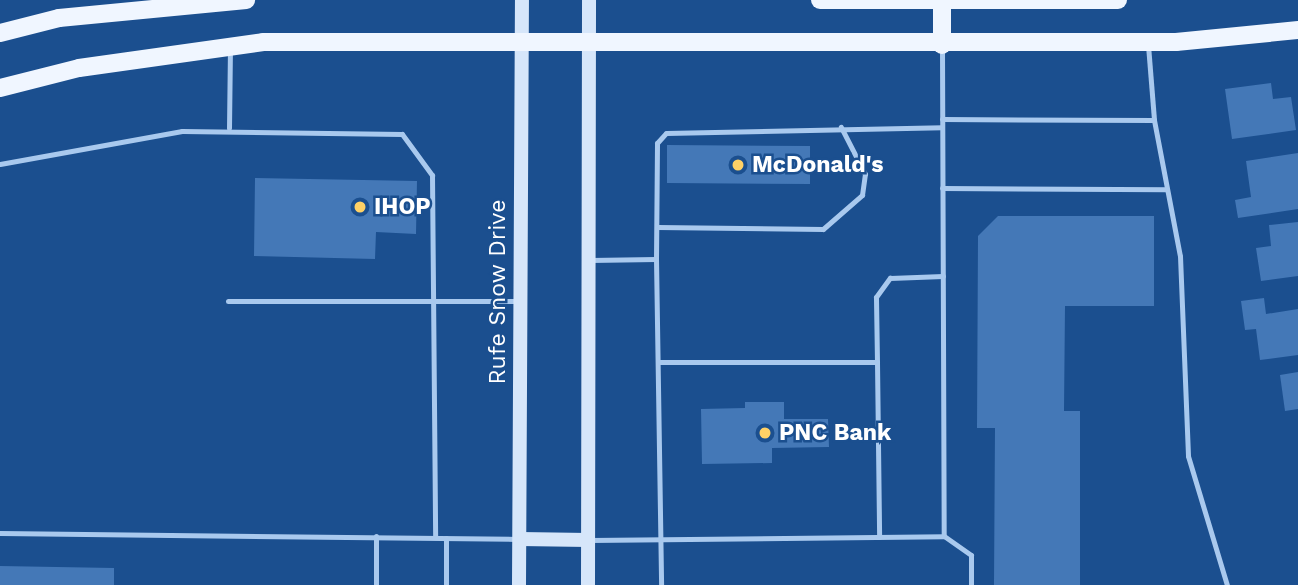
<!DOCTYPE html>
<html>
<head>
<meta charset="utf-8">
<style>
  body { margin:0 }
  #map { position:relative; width:1298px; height:585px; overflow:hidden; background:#1b4f8f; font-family:"Work Sans",sans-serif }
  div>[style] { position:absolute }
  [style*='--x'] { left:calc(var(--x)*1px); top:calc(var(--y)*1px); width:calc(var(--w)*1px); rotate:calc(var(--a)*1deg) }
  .building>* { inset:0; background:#4478b7 }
  .lane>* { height:5px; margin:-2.5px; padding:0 2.5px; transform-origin:2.5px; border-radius:2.5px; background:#a9c9ee }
  .secondary>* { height:14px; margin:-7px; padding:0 7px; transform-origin:7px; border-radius:7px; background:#d6e6fa }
  .primary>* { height:18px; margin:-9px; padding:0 9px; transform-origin:9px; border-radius:9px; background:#f0f6ff }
  .dots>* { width:19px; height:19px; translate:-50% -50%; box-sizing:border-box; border:4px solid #1b4f8f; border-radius:50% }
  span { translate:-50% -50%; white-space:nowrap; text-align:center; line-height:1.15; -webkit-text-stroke:5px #1b4f8f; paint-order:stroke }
  .poi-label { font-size:23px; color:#fff; font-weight:700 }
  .left { translate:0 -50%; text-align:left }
  .street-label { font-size:23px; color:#fff }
</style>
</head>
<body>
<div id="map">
  <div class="building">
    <i style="clip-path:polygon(1271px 83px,1273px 99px,1291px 97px,1296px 130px,1232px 139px,1225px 89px)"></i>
    <i style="clip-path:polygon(667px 145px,810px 146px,810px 184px,667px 183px)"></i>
    <i style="clip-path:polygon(1298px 153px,1298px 209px,1238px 218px,1235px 200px,1251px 197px,1246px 161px)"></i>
    <i style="clip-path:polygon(255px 178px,417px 181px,416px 234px,376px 232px,375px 259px,254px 256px)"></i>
    <i style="clip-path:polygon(998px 216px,1154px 216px,1154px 306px,1065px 306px,1064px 411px,1080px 411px,1080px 585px,994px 585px,995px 428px,977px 428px,978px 236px)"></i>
    <i style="clip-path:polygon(1298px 222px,1298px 276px,1261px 281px,1256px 248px,1271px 246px,1269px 225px)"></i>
    <i style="clip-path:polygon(1264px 298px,1266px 314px,1298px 309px,1298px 355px,1260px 360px,1256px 329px,1245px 330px,1241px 301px)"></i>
    <i style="clip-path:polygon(1298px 372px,1298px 409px,1285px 411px,1280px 375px)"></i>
    <i style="clip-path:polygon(745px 402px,784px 402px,784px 419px,828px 419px,829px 447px,772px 448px,772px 463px,702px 464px,701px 409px,745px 408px)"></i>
    <i style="clip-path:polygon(0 566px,114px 568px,114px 585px,0 585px)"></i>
  </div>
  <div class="lane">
    <i style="--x:1148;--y:45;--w:75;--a:85.4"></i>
    <i style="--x:1154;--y:120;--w:138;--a:79.2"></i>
    <i style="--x:1180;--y:256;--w:200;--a:87.7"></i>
    <i style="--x:1188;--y:456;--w:135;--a:73.2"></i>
    <i style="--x:942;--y:48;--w:488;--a:89.8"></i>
    <i style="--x:942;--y:119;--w:212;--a:0.3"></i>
    <i style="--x:229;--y:128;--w:78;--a:-89.3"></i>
    <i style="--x:0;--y:164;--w:185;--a:-10.3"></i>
    <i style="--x:182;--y:131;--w:220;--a:0.8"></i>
    <i style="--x:402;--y:134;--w:51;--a:53.8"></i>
    <i style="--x:432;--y:175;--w:362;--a:89.5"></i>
    <i style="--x:942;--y:188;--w:225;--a:0.3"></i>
    <i style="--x:657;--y:227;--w:166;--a:0.7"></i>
    <i style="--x:823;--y:229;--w:52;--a:-41.1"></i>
    <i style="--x:862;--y:195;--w:21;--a:-82"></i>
    <i style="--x:865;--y:174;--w:53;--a:-117.1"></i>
    <i style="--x:656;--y:259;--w:326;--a:89.1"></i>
    <i style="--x:590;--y:260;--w:66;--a:-0.9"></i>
    <i style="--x:656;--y:259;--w:116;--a:-89.5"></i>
    <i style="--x:657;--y:143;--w:13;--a:-48"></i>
    <i style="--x:666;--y:133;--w:276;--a:-1.2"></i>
    <i style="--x:228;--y:301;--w:291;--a:0"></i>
    <i style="--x:660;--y:362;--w:217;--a:0"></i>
    <i style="--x:877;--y:362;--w:65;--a:-90.9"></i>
    <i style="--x:876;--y:297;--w:24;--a:-54"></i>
    <i style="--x:890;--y:278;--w:53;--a:-2.2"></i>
    <i style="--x:877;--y:362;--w:175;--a:89.3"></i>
    <i style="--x:0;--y:533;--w:517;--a:0.66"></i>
    <i style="--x:590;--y:540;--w:354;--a:-0.6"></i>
    <i style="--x:944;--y:536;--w:33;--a:35"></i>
    <i style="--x:971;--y:555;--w:30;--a:90"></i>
    <i style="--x:376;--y:585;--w:49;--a:-90"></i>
    <i style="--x:446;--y:585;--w:47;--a:-90"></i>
  </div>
  <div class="secondary">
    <i style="--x:520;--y:539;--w:68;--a:0.8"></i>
    <i style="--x:519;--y:585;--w:585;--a:-89.71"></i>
    <i style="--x:588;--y:585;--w:585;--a:-89.9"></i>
  </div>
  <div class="primary">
    <i style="--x:820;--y:0;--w:298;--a:0"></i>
    <i style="--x:0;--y:33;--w:61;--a:-14.3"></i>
    <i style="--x:59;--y:18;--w:188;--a:-5.5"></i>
    <i style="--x:942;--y:45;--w:44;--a:-90"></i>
    <i style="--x:0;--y:88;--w:81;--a:-14.2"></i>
    <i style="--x:79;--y:68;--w:186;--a:-8"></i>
    <i style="--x:263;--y:42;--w:913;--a:0"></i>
    <i style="--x:1176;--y:42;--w:123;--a:-5.6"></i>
  </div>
  <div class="dots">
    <i style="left:738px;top:165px;background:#ffd166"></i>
    <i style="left:360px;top:207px;background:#ffd166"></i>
    <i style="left:765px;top:433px;background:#ffd166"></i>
  </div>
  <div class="poi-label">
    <span class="left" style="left:752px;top:165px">McDonald's</span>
    <span class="left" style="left:374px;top:207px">IHOP</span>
    <span class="left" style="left:779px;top:433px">PNC Bank</span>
  </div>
  <div class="street-label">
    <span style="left:498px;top:292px;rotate:-90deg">Rufe Snow Drive</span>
  </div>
</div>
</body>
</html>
